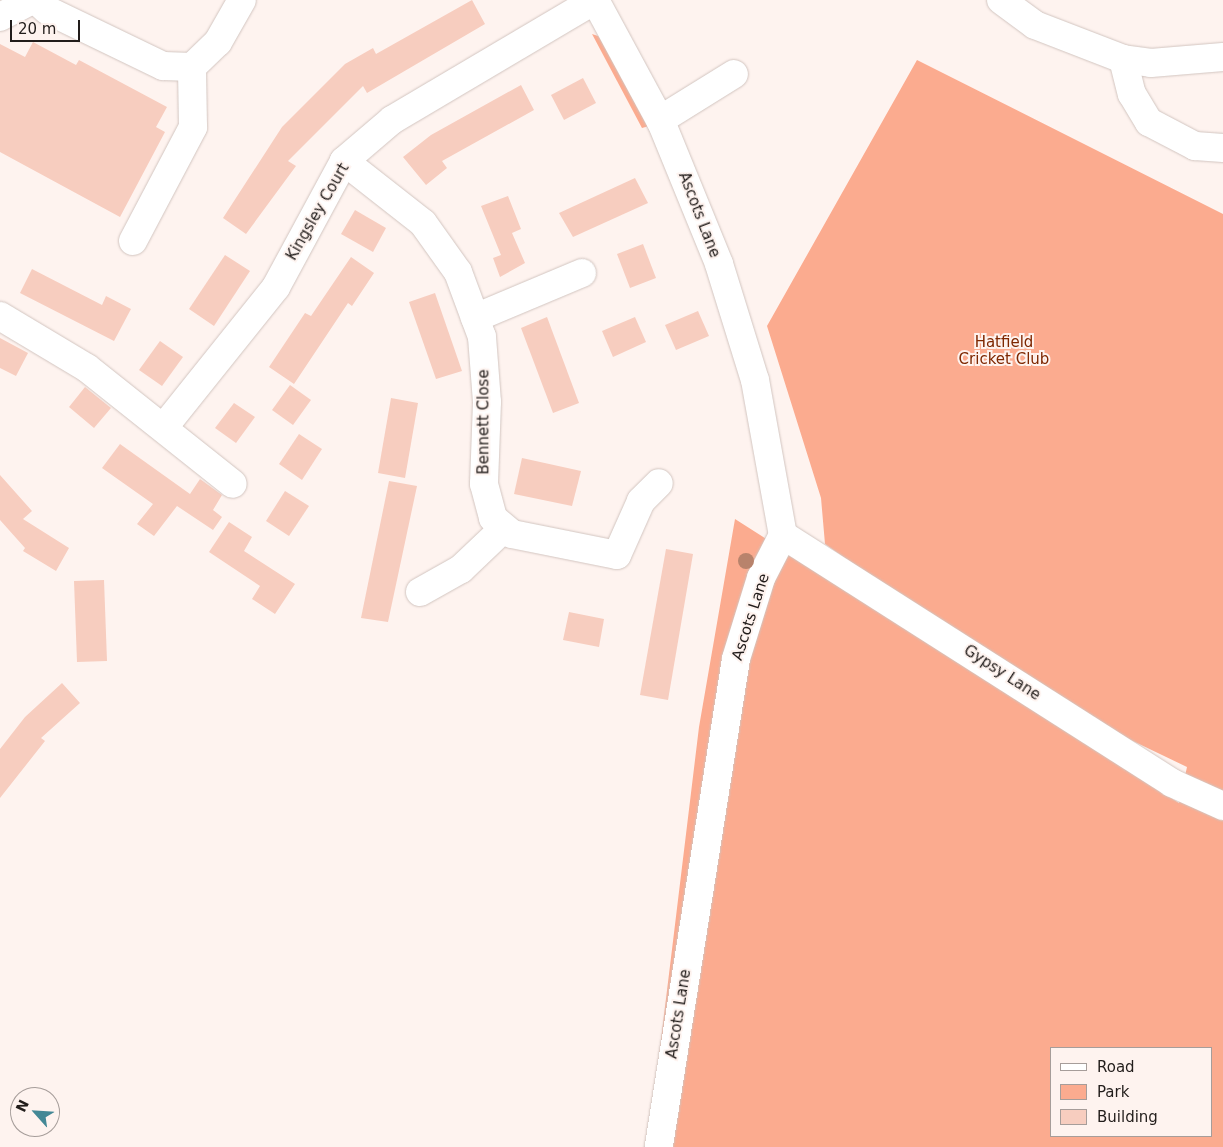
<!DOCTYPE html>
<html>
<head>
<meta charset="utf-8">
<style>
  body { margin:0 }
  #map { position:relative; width:1223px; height:1147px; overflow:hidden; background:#fef3ef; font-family:"DejaVu Sans",sans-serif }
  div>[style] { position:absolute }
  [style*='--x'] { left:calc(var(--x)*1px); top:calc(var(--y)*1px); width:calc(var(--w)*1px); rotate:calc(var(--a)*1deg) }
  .green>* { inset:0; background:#fbab8f }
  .building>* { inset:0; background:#f7cdbf }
  .roads { filter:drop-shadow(0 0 1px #d2c5c0) drop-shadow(0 0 1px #d2c5c0) }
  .minor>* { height:28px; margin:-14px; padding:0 14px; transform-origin:14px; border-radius:14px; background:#fff }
  .trees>* { width:16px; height:16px; margin:-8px; border-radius:50%; background:#b8836c }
  span { translate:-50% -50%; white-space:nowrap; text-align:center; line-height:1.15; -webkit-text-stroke:4px #fef3ef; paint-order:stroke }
  .street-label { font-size:15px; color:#221d1b }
  .park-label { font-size:15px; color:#7e2700 }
  .legend { position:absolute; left:1050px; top:1047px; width:162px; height:90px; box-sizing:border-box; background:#fef3ef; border:1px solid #a69d9a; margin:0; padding:6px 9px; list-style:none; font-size:15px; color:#221d1b }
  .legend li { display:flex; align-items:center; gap:10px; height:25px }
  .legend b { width:25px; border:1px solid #a69d9a }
  .north { position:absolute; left:10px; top:1087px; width:50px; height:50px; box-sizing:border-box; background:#fef3ef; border:1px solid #a69d9a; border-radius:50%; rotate:296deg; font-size:14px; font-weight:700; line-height:20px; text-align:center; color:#221d1b }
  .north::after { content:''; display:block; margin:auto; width:18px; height:22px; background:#448896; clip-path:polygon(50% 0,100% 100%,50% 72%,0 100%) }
  .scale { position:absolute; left:10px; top:20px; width:70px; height:22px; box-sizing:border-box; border:2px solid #221d1b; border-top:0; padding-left:6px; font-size:15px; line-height:18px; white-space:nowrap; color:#221d1b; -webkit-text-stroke:4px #fef3ef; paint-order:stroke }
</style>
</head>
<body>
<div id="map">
  <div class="green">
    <i style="clip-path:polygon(592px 34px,604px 38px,649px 126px,642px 128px)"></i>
    <i style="clip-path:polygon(evenodd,917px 60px,1223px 214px,1223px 1147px,648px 1147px,699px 727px,735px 519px,1179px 803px,1187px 767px,1087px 719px,947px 630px,825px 544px,821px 498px,767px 326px,917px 60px,1052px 1048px,1212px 1048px,1212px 1136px,1052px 1136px,1052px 1048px)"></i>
  </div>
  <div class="building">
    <i style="clip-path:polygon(472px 0,485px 24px,367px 93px,363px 86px,288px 161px,296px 166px,246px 234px,223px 218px,282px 127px,345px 64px,373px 48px,376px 54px)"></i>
    <i style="clip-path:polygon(33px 42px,76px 65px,79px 60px,167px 107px,156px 127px,165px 132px,120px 217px,0 152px,0 44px,25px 57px)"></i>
    <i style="clip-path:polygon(583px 78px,596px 103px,564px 120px,551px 95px)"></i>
    <i style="clip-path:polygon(521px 85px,534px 110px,442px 161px,447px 168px,426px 185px,403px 157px,431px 135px)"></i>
    <i style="clip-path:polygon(635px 178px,648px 203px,573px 237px,559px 213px)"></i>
    <i style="clip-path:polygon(508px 196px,521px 229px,512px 233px,525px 263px,500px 277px,493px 258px,501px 255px,481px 206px)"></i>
    <i style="clip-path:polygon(355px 210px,386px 228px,373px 252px,341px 234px)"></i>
    <i style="clip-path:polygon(643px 244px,656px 278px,630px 288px,617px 254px)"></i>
    <i style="clip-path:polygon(225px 255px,250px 271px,214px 326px,189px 309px)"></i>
    <i style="clip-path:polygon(351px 257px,374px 273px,352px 306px,348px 303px,294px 384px,269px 367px,305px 313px,311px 316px)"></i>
    <i style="clip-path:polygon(32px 269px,102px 305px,106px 296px,131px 309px,114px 341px,20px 293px)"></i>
    <i style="clip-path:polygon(435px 293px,462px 371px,436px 379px,409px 302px)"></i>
    <i style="clip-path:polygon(698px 311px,709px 336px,676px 350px,665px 325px)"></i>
    <i style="clip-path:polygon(547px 317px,579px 403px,553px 413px,521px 328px)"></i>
    <i style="clip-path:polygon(635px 317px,646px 342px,613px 357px,602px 331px)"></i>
    <i style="clip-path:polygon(0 338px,28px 353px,16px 376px,0 368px)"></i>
    <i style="clip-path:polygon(160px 341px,183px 357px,162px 386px,139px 370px)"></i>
    <i style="clip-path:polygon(290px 385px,311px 400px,293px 425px,272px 410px)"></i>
    <i style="clip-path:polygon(85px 387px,111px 408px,94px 428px,69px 407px)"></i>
    <i style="clip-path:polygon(391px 398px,418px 403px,405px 478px,378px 473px)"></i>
    <i style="clip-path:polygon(234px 403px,255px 417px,236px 443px,215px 428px)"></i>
    <i style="clip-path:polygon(299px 434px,322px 449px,302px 480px,279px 464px)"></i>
    <i style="clip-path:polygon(120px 444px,190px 494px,200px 479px,222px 495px,213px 510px,222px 517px,213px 530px,177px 506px,154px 536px,137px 524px,153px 504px,102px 468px)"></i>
    <i style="clip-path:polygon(522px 458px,581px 471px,572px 506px,514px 494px)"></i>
    <i style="clip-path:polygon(0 475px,32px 511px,23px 519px,69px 548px,56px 571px,23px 551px,25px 548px,0 520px)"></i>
    <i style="clip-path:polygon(389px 481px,417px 486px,388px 622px,361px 618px)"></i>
    <i style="clip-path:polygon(285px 491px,309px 506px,289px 536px,266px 521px)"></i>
    <i style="clip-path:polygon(229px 522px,252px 537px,244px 551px,295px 584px,275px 614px,252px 599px,260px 586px,209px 552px)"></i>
    <i style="clip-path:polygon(666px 549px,693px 554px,668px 700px,640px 695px)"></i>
    <i style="clip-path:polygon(104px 580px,107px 661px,77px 662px,74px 581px)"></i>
    <i style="clip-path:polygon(569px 612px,604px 619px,599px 647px,563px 640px)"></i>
    <i style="clip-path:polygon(62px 683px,80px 703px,41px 738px,45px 741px,0 798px,0 749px,25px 717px)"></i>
  </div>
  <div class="roads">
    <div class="minor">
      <i style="--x:36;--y:0;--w:15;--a:42"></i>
      <i style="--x:47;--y:10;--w:129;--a:25.8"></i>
      <i style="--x:163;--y:66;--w:29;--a:2"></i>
      <i style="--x:192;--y:67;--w:36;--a:-44"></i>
      <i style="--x:218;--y:42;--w:48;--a:-60.3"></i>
      <i style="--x:595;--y:0;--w:141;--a:61.6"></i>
      <i style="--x:662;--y:124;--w:151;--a:67.8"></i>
      <i style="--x:719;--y:264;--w:121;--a:72.8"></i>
      <i style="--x:755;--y:380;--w:158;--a:79.8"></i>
      <i style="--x:783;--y:535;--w:48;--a:117.1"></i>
      <i style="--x:761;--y:578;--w:85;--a:107.2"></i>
      <i style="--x:736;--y:659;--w:494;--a:99"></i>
      <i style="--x:1001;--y:0;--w:42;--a:36.3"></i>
      <i style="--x:1035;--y:25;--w:94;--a:21.1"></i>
      <i style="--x:1123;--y:59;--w:28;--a:8"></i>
      <i style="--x:1151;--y:63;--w:72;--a:-4.8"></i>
      <i style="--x:0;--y:17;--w:36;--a:-28"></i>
      <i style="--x:1123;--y:59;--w:36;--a:76"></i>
      <i style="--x:1132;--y:94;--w:33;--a:59"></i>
      <i style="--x:1149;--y:122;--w:52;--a:27.6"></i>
      <i style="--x:1195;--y:146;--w:28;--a:4"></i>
      <i style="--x:660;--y:120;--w:87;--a:-31.9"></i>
      <i style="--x:344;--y:161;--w:100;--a:38.1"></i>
      <i style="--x:423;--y:223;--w:60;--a:54.5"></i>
      <i style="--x:458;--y:272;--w:69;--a:69.7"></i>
      <i style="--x:482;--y:337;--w:65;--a:85.6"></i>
      <i style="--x:487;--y:402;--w:82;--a:92.1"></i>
      <i style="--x:484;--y:484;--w:35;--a:75"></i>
      <i style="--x:493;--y:518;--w:25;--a:40"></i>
      <i style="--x:512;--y:534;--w:107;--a:11.3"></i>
      <i style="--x:617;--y:555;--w:59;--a:-66"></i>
      <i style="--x:641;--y:501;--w:25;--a:-45"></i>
      <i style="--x:133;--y:241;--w:129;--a:-62.2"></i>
      <i style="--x:193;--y:127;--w:60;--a:-91"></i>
      <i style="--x:0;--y:316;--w:101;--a:30.9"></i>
      <i style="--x:87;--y:368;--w:186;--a:38.5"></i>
      <i style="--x:475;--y:318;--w:116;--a:-22.8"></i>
      <i style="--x:164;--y:427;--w:179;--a:-51.3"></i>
      <i style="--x:276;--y:287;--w:143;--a:-61.6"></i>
      <i style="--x:344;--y:161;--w:63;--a:-40.5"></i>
      <i style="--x:392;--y:120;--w:236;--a:-30.6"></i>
      <i style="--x:783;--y:535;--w:461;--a:32.5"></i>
      <i style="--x:1172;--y:783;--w:56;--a:24.3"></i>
      <i style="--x:420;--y:592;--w:47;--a:-29.3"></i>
      <i style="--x:461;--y:569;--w:59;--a:-43.6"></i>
    </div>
  </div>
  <div class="trees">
    <i style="left:746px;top:561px"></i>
  </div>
  <div class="street-label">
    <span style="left:318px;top:212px;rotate:-60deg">Kingsley Court</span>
    <span style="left:699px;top:215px;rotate:69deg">Ascots Lane</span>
    <span style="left:484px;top:422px;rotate:-90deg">Bennett Close</span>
    <span style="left:751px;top:617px;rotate:-72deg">Ascots Lane</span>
    <span style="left:1002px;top:673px;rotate:33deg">Gypsy Lane</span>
    <span style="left:679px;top:1014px;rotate:-81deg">Ascots Lane</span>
  </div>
  <div class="park-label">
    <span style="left:1004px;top:351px">Hatfield<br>Cricket Club</span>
  </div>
  <ul class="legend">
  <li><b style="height:6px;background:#fff"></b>Road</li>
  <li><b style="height:14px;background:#fbab8f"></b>Park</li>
  <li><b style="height:14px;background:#f7cdbf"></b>Building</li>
  </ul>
  <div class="north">N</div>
  <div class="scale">20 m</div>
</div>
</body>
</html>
